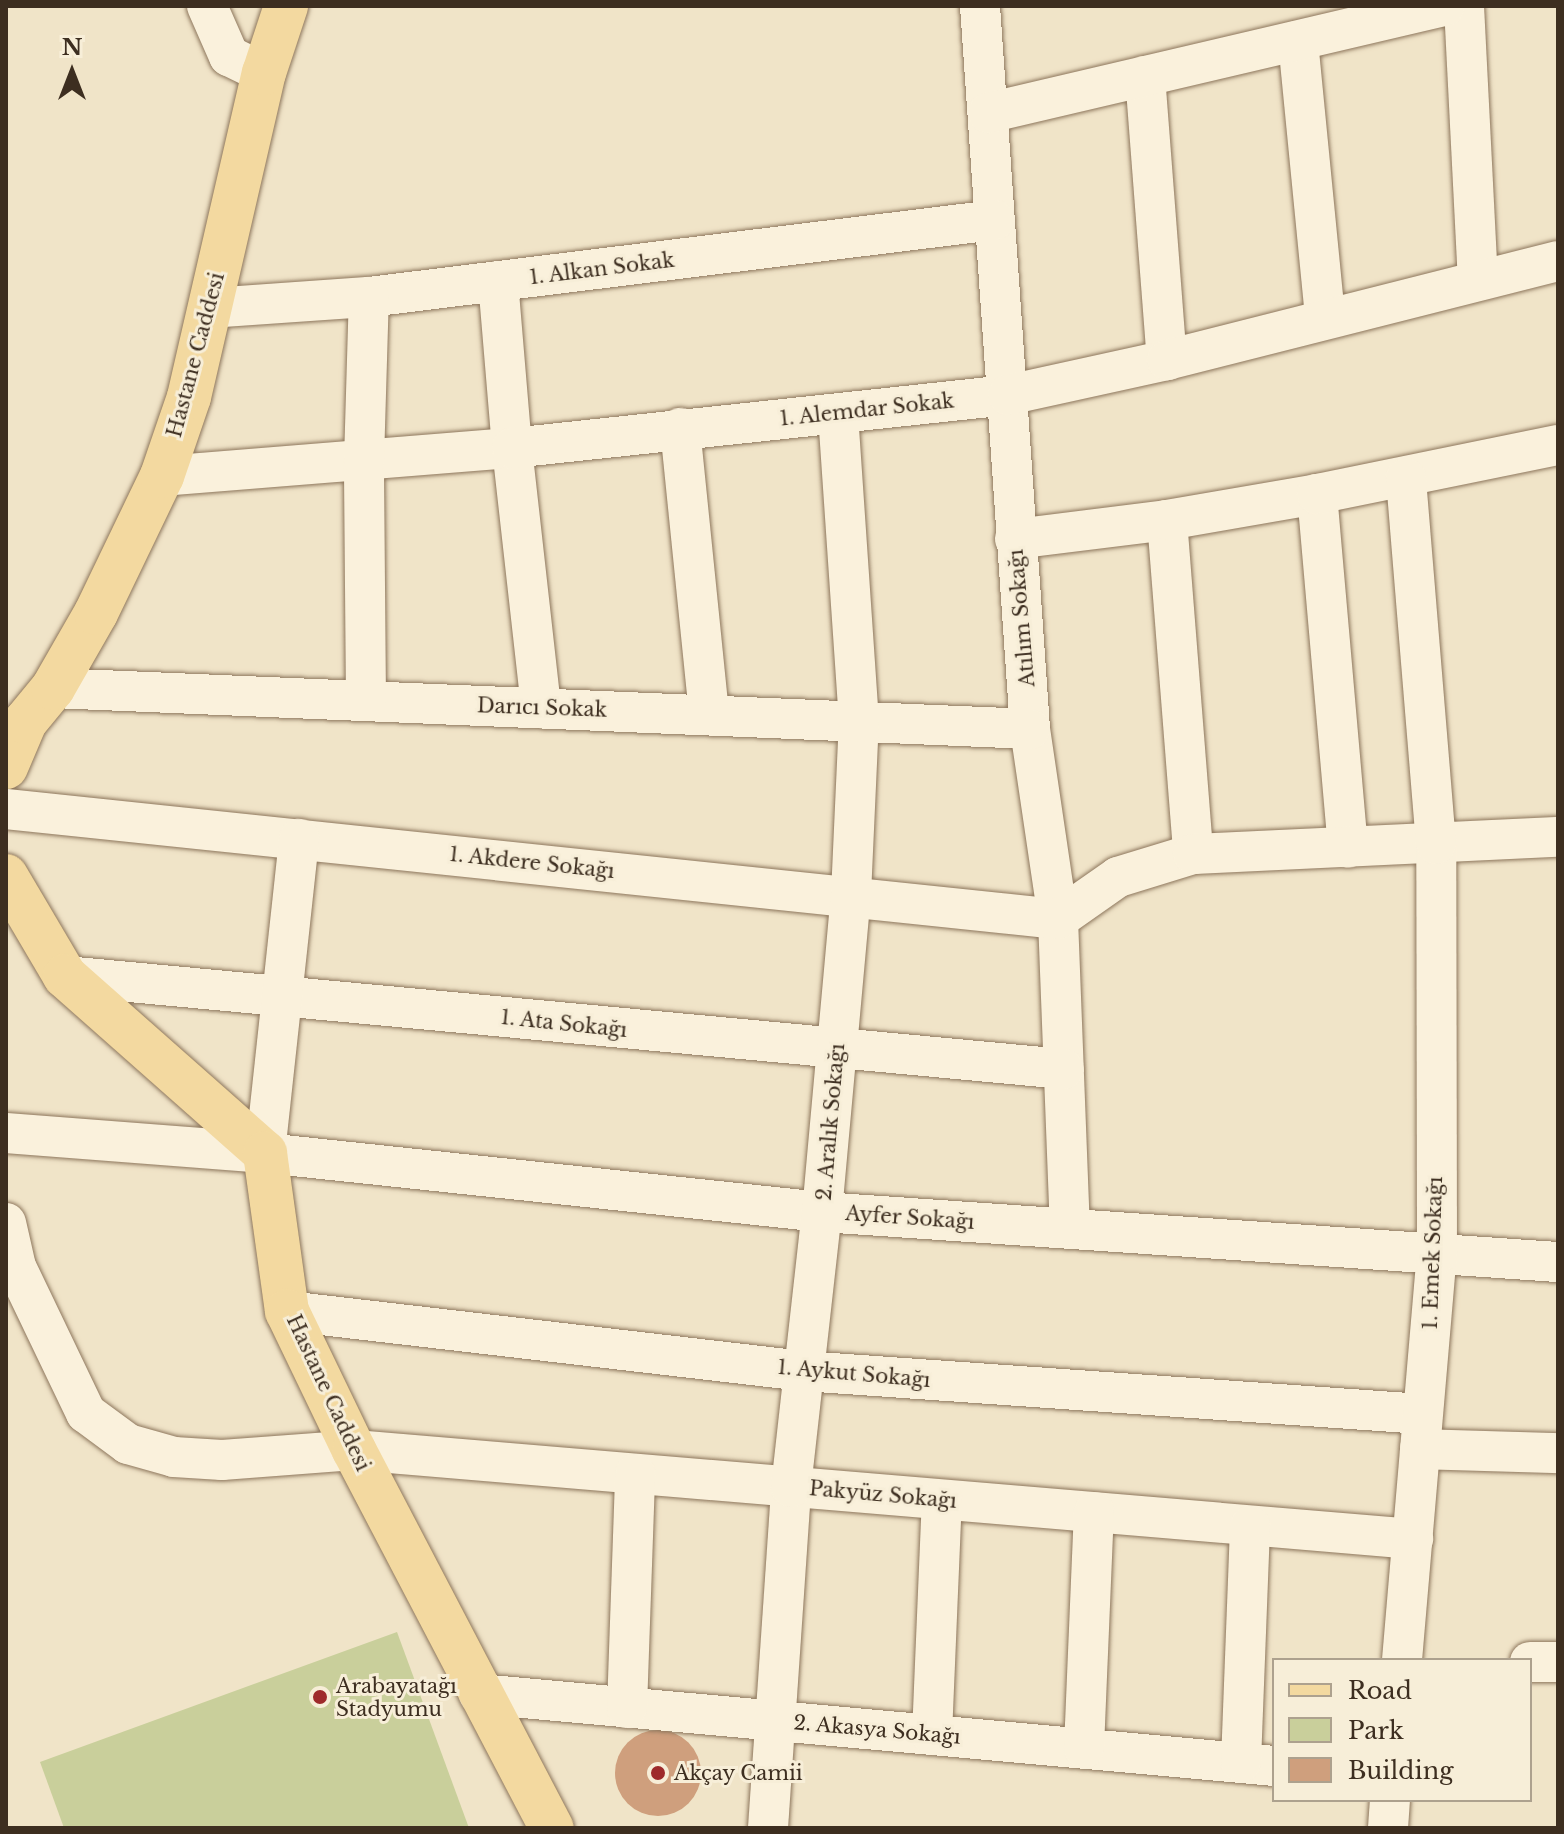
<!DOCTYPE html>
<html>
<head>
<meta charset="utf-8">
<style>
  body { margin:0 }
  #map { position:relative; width:1564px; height:1834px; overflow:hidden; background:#f0e4c8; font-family:"Libre Baskerville",serif }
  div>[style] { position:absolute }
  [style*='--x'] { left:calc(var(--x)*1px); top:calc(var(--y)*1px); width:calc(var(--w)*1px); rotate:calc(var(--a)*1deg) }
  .green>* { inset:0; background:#c9cf9b }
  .building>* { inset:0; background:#cf9f7d }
  .round { border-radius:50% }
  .roads { filter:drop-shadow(0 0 2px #8d765c) drop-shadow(0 0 2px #8d765c) }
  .minor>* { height:40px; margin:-20px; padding:0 20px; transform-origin:20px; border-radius:20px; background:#faf1dc }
  .major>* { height:44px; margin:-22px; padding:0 22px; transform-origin:22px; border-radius:22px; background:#f3d9a0 }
  .dots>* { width:22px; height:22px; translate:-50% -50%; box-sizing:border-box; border:4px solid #f7eed8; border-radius:50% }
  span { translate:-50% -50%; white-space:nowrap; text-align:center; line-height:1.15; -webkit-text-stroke:6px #f7eed8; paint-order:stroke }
  .street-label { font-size:20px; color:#3d2e20 }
  .poi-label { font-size:20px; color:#3d2e20 }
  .left { translate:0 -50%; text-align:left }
  .frame { position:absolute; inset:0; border:8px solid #3d2e20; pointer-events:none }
  .legend { position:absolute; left:1272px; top:1658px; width:260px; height:144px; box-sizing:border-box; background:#f7eed8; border:2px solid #ada18e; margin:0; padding:10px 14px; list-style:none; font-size:24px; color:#3d2e20 }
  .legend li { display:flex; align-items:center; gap:16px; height:40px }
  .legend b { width:40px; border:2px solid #ada18e }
  .north { position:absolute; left:32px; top:32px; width:80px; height:80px; -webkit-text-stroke:6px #f7eed8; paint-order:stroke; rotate:0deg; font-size:22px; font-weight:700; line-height:32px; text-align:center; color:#3d2e20 }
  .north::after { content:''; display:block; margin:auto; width:28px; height:36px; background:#3d2e20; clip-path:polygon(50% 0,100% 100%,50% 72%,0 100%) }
</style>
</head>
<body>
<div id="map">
  <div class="green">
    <i style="clip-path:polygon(397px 1632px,469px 1828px,64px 1828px,40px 1762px)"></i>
  </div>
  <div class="building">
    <i class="round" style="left:615px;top:1730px;width:86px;height:86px"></i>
  </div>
  <div class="roads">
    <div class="minor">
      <i style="--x:207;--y:6;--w:55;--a:66.3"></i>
      <i style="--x:229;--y:56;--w:39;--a:26"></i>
      <i style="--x:980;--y:6;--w:725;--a:86.04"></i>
      <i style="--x:1030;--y:729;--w:192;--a:81.6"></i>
      <i style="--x:1058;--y:919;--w:310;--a:87.8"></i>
      <i style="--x:1464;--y:6;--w:274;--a:87.1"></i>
      <i style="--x:1298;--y:41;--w:278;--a:84.4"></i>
      <i style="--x:1145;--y:76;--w:285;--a:85.6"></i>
      <i style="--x:988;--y:113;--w:469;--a:-13.2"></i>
      <i style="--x:498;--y:281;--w:168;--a:85.2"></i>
      <i style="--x:512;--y:448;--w:262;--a:83.6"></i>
      <i style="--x:210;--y:308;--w:159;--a:-4"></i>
      <i style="--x:369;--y:297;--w:630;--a:-7.02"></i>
      <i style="--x:680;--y:428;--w:288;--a:84.2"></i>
      <i style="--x:162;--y:476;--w:351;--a:-4.6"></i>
      <i style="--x:512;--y:448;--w:499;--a:-6.1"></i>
      <i style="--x:1008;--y:395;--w:163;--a:-12.4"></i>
      <i style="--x:1167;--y:360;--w:403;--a:-14.2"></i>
      <i style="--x:1317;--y:494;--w:355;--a:85"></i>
      <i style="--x:1167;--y:520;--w:335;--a:85.5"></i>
      <i style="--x:1015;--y:539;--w:153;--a:-7.1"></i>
      <i style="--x:1167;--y:520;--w:152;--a:-9.8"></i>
      <i style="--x:1317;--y:494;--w:246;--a:-11.5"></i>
      <i style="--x:53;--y:688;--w:978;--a:2.4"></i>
      <i style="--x:366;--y:701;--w:240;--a:-90.5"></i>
      <i style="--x:364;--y:461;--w:164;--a:-88.3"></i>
      <i style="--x:6;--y:809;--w:1058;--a:5.97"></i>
      <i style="--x:1058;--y:919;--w:73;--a:-35"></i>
      <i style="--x:1118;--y:877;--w:78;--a:-17"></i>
      <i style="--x:1193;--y:854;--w:365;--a:-2.7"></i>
      <i style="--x:65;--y:976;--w:1003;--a:5.32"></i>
      <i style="--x:6;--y:1133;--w:260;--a:4.4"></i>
      <i style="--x:265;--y:1153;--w:560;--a:6.05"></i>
      <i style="--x:822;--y:1212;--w:738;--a:3.89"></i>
      <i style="--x:265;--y:1153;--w:316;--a:-83.8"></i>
      <i style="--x:6;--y:1223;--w:45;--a:77.2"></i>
      <i style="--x:16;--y:1267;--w:162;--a:64.4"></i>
      <i style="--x:86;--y:1413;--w:52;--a:36.4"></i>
      <i style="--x:128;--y:1444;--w:48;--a:15.8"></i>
      <i style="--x:174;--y:1457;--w:48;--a:3.6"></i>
      <i style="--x:222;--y:1460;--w:132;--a:-4.3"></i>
      <i style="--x:354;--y:1450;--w:1063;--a:4.8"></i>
      <i style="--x:287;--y:1311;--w:519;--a:6.63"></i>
      <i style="--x:803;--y:1371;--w:621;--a:3.97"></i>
      <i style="--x:1420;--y:1449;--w:138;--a:1.7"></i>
      <i style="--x:1402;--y:1660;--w:408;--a:-85.1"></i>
      <i style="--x:1437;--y:1254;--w:410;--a:-90.1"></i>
      <i style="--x:1436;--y:844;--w:367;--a:-94.7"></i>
      <i style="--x:1530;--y:1662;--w:28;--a:0"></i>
      <i style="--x:479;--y:1694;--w:798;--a:5.17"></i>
      <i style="--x:627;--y:1708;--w:234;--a:-88"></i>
      <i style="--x:932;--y:1735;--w:235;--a:-87.6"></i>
      <i style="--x:1084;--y:1748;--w:236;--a:-87.6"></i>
      <i style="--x:1241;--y:1762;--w:236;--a:-87.8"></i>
      <i style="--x:768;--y:1828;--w:342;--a:-86.1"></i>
      <i style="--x:791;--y:1487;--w:277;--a:-83.6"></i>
      <i style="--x:822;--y:1212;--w:318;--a:-84.8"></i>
      <i style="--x:851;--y:895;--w:173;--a:-87.4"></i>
      <i style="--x:859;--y:722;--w:309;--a:-93.9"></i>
      <i style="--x:1388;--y:1828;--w:28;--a:-86"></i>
    </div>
    <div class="major">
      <i style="--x:6;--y:767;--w:49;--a:-67.1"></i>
      <i style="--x:25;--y:722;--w:44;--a:-50.5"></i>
      <i style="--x:53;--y:688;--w:86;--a:-60.2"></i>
      <i style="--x:96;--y:613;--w:152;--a:-64.3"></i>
      <i style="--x:162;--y:476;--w:83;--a:-71.1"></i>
      <i style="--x:189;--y:397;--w:333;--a:-77"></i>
      <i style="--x:264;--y:73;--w:71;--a:-71.8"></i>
      <i style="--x:6;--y:876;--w:116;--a:59.5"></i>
      <i style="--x:65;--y:976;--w:267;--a:41.5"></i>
      <i style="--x:265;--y:1153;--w:160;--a:82.1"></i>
      <i style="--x:287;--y:1311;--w:154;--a:64.3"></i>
      <i style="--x:354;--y:1450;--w:427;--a:62.4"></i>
    </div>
  </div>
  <div class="dots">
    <i style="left:320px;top:1697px;background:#9e2a2b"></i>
    <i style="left:658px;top:1773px;background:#9e2a2b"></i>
  </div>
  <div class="street-label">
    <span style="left:602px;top:269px;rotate:-7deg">1. Alkan Sokak</span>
    <span style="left:196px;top:355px;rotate:-75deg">Hastane Caddesi</span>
    <span style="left:867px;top:410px;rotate:-6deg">1. Alemdar Sokak</span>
    <span style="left:1022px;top:618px;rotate:-95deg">Atılım Sokağı</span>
    <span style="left:542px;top:708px;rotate:2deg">Darıcı Sokak</span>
    <span style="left:532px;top:863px;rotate:6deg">1. Akdere Sokağı</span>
    <span style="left:564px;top:1024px;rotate:6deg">1. Ata Sokağı</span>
    <span style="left:831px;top:1122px;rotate:-85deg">2. Aralık Sokağı</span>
    <span style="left:910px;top:1218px;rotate:4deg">Ayfer Sokağı</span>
    <span style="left:1433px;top:1253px;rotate:-88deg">1. Emek Sokağı</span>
    <span style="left:854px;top:1374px;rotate:5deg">1. Aykut Sokağı</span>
    <span style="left:328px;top:1393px;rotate:65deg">Hastane Caddesi</span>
    <span style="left:883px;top:1495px;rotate:5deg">Pakyüz Sokağı</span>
    <span style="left:877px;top:1730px;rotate:5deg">2. Akasya Sokağı</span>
  </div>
  <div class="poi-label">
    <span class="left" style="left:336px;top:1698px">Arabayatağı<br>Stadyumu</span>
    <span class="left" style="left:674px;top:1773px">Akçay Camii</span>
  </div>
  <div class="frame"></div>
  <ul class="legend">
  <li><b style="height:10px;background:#f3d9a0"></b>Road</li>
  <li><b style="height:22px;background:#c9cf9b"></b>Park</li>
  <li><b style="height:22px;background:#cf9f7d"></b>Building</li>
  </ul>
  <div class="north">N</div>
</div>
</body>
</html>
